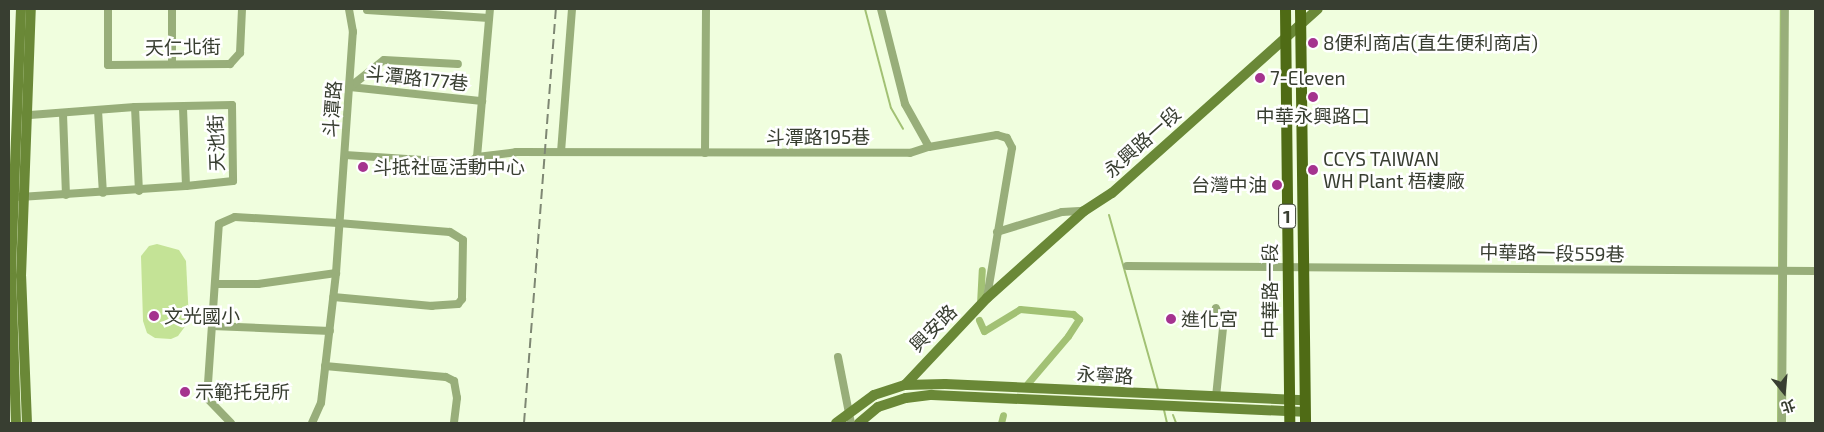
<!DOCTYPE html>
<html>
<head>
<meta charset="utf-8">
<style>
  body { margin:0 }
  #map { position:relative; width:1824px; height:432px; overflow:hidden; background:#f0fede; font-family:"Exo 2","Noto Sans TC",sans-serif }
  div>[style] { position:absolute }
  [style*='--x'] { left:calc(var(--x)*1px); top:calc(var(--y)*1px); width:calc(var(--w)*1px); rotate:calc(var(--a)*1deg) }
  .green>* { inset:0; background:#c4e396 }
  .stream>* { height:2px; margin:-1px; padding:0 1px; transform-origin:1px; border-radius:1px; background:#a2c174 }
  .canal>* { height:7px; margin:-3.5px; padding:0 3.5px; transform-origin:3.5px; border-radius:3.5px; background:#a2c174 }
  .street>* { height:8px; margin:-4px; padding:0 4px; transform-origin:4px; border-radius:4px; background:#98ae7a }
  .secondary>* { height:10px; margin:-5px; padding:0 5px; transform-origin:5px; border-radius:5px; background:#6a8837 }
  .primary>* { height:11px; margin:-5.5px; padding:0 5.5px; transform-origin:5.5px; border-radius:5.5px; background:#4f6b15 }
  .rail>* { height:2px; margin-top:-1px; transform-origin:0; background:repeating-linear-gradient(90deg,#7e8773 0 10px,transparent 0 15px) }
  .dots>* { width:14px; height:14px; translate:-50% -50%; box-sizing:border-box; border:2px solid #fff; border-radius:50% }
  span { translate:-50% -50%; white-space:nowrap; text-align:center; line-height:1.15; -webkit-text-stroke:5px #fff; paint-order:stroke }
  .shield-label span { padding:1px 4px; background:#fff; border:1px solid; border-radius:4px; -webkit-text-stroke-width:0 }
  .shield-label { font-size:18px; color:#383e31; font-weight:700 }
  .poi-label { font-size:19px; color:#383e31 }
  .left { translate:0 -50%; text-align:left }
  .right { translate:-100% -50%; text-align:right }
  .street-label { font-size:19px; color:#383e31 }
  .frame { position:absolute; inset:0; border:10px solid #383e31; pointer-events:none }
  .north { position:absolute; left:1759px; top:367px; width:50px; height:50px; -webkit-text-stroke:4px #fff; paint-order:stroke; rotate:163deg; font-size:14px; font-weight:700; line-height:20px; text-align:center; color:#383e31 }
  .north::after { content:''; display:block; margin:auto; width:18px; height:22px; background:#383e31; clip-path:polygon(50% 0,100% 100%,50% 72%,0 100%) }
</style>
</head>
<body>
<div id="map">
  <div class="green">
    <i style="clip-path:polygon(157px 244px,179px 250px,186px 261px,189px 321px,178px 336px,171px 339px,155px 338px,147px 333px,143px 321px,141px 256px,149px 246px)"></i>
  </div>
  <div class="stream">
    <i style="--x:865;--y:9;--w:102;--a:75.3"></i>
    <i style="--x:891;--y:108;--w:24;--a:60"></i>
    <i style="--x:1109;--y:215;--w:181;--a:74.3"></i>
    <i style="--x:1779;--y:268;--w:259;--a:-89.6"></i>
    <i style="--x:1164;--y:410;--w:13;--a:77"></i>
    <i style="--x:1173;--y:415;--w:9;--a:69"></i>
    <i style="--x:1778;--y:423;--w:150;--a:-89.6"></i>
  </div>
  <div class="canal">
    <i style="--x:980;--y:304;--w:34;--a:-87"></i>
    <i style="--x:979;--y:320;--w:12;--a:66"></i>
    <i style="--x:984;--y:331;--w:42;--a:-31.4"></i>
    <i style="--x:1020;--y:309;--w:53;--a:5.4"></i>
    <i style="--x:1073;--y:314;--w:8;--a:40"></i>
    <i style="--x:1079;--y:319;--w:20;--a:123"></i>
    <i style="--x:1068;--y:336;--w:63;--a:130.5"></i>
    <i style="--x:1001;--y:423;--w:8;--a:-76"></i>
  </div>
  <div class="street">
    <i style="--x:108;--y:9;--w:56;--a:90"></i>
    <i style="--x:108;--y:65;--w:122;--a:-0.5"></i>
    <i style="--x:230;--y:64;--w:15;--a:-48"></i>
    <i style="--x:240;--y:53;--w:44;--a:-87.4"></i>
    <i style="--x:881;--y:9;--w:98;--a:75.8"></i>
    <i style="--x:905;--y:104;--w:49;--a:60.8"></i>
    <i style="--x:929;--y:147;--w:69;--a:-10"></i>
    <i style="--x:997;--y:135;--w:10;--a:17"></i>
    <i style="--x:1007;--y:138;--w:11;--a:63"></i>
    <i style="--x:1012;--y:148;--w:152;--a:99.5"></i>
    <i style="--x:367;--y:10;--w:122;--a:3.8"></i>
    <i style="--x:172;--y:64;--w:55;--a:-90"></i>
    <i style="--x:350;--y:87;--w:133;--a:6.1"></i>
    <i style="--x:350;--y:87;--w:43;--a:-38.5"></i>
    <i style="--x:384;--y:60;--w:74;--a:3.1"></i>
    <i style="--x:135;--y:107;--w:84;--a:87.3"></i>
    <i style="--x:98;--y:110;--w:83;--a:86.6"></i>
    <i style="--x:63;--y:114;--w:81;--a:87.9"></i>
    <i style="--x:30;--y:115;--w:105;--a:-4.4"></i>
    <i style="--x:135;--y:107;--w:97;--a:-1.2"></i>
    <i style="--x:232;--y:105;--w:76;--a:89.2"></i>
    <i style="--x:233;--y:181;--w:47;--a:173.9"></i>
    <i style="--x:561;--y:152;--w:143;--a:-85.6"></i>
    <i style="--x:705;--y:153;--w:144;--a:-89.6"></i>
    <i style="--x:345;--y:155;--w:124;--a:3.7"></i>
    <i style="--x:469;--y:163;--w:10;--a:-37"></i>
    <i style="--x:477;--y:157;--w:39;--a:-7"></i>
    <i style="--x:516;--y:152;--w:394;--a:0.1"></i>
    <i style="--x:910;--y:153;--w:20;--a:-18"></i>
    <i style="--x:477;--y:157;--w:149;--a:-85"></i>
    <i style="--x:20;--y:197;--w:166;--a:-3.8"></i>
    <i style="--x:186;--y:186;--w:79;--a:-92.2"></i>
    <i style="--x:997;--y:232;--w:68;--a:-17.1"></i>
    <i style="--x:1062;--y:212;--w:22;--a:-3"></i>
    <i style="--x:1127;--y:266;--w:688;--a:0.42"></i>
    <i style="--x:216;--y:284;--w:42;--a:0"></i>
    <i style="--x:258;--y:284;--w:79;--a:-8"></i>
    <i style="--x:1216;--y:308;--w:21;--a:71"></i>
    <i style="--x:1223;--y:328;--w:69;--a:95.8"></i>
    <i style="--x:212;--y:326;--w:118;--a:2.4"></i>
    <i style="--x:838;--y:357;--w:67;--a:78.9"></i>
    <i style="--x:325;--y:366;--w:121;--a:5.2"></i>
    <i style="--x:446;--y:377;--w:9;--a:27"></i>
    <i style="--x:454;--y:381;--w:17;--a:80"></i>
    <i style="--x:457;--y:398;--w:25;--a:97"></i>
    <i style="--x:231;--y:423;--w:35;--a:-134"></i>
    <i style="--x:207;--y:398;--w:174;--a:-86.1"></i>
    <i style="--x:219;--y:224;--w:17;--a:-24"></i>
    <i style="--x:235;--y:217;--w:103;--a:3.3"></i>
    <i style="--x:338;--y:223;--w:112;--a:4.6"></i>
    <i style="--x:450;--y:232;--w:15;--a:32"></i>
    <i style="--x:463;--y:240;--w:59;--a:91"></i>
    <i style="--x:462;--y:299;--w:6;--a:129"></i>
    <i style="--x:458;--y:304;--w:26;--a:176"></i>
    <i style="--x:432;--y:306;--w:99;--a:-174.8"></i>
    <i style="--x:312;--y:423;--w:22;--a:-66"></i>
    <i style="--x:321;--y:403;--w:131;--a:-83.4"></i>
    <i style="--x:336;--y:273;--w:242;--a:-86"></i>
    <i style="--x:353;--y:32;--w:23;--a:-100"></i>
    <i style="--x:1782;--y:423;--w:414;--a:-89.6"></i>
  </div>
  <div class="secondary">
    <i style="--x:905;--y:385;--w:40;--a:-1.4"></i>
    <i style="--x:945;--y:384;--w:359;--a:2.6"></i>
    <i style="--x:16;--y:423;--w:154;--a:-91.9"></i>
    <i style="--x:11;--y:269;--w:260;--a:-87.8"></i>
    <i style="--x:27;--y:423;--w:147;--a:-92.3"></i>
    <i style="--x:21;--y:276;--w:267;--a:-87.9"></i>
    <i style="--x:836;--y:423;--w:47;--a:-36.4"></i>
    <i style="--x:874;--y:395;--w:33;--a:-18"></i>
    <i style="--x:905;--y:385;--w:120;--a:-46.7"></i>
    <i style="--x:987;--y:298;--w:130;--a:-41.9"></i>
    <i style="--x:1084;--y:211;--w:33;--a:-33"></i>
    <i style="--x:1112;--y:193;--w:276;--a:-41.8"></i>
    <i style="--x:859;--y:423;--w:25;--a:-40"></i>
    <i style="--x:878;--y:407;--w:29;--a:-18"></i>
    <i style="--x:906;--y:398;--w:26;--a:-7"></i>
    <i style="--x:932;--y:395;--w:372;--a:2.6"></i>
  </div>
  <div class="primary">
    <i style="--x:1285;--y:9;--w:414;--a:89.4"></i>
    <i style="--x:1300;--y:9;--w:414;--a:89.3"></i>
  </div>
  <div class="rail">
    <i style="--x:524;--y:423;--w:415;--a:-85.6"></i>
  </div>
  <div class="dots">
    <i style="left:1313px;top:43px;background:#a5338f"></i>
    <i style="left:1260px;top:78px;background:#a5338f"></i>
    <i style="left:1313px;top:97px;background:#a5338f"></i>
    <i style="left:363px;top:167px;background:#a5338f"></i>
    <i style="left:1313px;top:170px;background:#a5338f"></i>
    <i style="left:1277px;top:185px;background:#a5338f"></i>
    <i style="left:154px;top:316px;background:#a5338f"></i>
    <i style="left:1171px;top:319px;background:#a5338f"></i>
    <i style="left:185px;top:392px;background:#a5338f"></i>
  </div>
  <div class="shield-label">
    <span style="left:1287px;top:216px">1</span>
  </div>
  <div class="poi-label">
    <span class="left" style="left:1323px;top:43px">8便利商店(直生便利商店)</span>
    <span class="left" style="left:1270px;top:78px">7-Eleven</span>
    <span style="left:1313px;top:116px">中華永興路口</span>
    <span class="left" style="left:1323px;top:170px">CCYS TAIWAN<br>WH Plant 梧棲廠</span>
    <span class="left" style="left:373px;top:167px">斗抵社區活動中心</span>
    <span class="right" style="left:1267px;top:185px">台灣中油</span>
    <span class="left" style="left:164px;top:316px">文光國小</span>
    <span class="left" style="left:1181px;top:319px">進化宮</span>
    <span class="left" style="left:195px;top:392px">示範托兒所</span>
  </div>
  <div class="street-label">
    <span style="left:183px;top:47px;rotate:-1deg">天仁北街</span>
    <span style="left:417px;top:78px;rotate:6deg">斗潭路177巷</span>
    <span style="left:332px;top:109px;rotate:-86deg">斗潭路</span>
    <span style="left:818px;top:137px">斗潭路195巷</span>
    <span style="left:1142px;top:142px;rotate:-42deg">永興路一段</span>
    <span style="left:216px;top:143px;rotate:-92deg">天池街</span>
    <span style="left:1552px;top:253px;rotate:1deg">中華路一段559巷</span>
    <span style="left:1270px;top:291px;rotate:-90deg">中華路一段</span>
    <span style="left:933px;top:328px;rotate:-45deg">興安路</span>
    <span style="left:1105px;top:375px;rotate:3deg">永寧路</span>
  </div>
  <div class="frame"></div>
  <div class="north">北</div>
</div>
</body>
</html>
